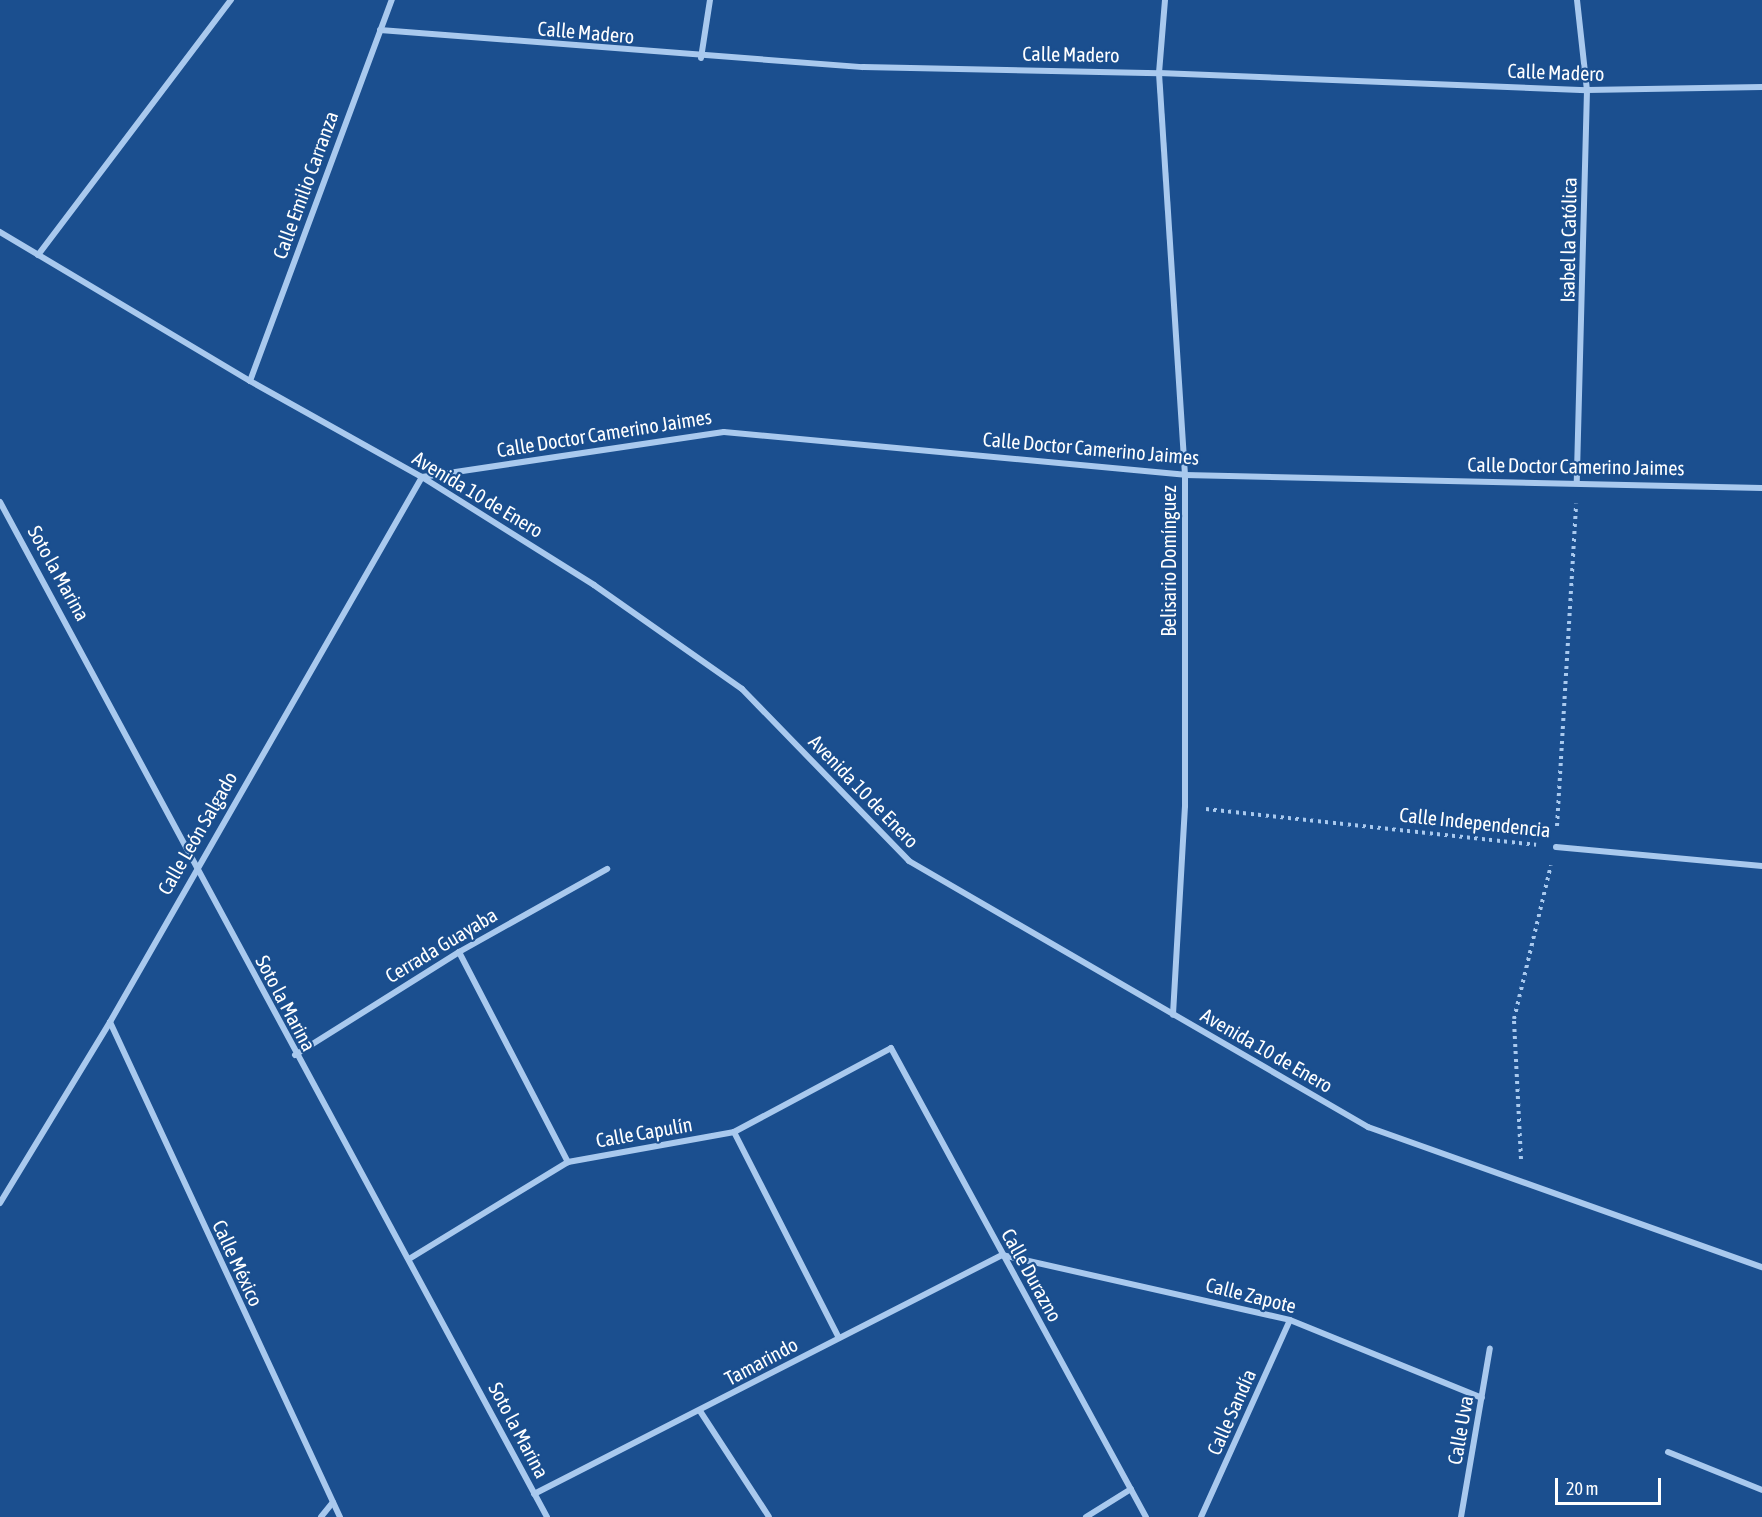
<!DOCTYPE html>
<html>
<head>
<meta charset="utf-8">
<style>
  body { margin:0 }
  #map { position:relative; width:1762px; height:1517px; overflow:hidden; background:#1b4f8f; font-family:"Asap Condensed",sans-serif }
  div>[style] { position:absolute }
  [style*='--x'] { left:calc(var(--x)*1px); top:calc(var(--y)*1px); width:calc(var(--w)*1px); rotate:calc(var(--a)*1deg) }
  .path>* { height:4px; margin-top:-2px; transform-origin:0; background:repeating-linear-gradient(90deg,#a9c9ee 0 3px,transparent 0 7.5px) }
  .minor>* { height:6px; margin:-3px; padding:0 3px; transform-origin:3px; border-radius:3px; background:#a9c9ee }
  span { translate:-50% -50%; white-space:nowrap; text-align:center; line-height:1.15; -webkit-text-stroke:4.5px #1b4f8f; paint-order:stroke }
  .street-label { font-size:20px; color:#fff }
  .scale { position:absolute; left:1555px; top:1478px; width:106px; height:27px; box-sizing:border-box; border:3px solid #fff; border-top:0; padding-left:8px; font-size:18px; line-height:21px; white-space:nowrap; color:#fff; -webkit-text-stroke:4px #1b4f8f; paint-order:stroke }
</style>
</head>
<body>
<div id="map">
  <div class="path">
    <i style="--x:1206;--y:809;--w:332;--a:6.2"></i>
    <i style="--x:1557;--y:826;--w:323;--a:-86.6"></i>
    <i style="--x:1521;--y:1159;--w:140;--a:-92.9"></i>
    <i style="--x:1514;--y:1019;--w:158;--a:-76.5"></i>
  </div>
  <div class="minor">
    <i style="--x:1165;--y:0;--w:73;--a:94.7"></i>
    <i style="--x:1159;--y:73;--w:403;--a:86.3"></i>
    <i style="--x:1185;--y:475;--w:331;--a:90"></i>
    <i style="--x:1185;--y:806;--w:209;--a:93.3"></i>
    <i style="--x:1577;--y:0;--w:91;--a:83.7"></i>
    <i style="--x:1587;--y:90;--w:392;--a:91.5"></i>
    <i style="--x:380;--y:30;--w:484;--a:4.4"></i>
    <i style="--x:863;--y:67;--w:296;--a:1.2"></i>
    <i style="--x:1159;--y:73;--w:428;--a:2.3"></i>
    <i style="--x:1587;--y:90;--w:175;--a:-1"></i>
    <i style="--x:701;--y:58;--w:59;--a:-81.2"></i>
    <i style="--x:0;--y:232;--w:291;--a:30.8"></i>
    <i style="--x:250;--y:381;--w:197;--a:29.2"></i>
    <i style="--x:422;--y:477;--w:203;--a:32.1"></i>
    <i style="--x:594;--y:585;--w:181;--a:35.1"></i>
    <i style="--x:742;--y:689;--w:240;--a:45.8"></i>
    <i style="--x:909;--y:861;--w:531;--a:30.09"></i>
    <i style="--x:1368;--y:1127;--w:418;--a:19.6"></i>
    <i style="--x:38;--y:255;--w:320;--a:-52.9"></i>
    <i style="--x:250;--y:381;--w:407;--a:-69.6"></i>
    <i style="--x:0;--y:502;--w:1153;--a:61.68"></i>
    <i style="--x:1556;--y:847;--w:207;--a:5.3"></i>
    <i style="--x:459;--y:952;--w:237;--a:62.6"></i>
    <i style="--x:110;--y:1022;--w:546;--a:65.08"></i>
    <i style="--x:295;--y:1055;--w:194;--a:-32.1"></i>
    <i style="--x:459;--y:952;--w:170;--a:-29.3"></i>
    <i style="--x:734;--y:1132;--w:231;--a:63"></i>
    <i style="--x:0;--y:1203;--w:212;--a:-58.7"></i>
    <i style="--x:110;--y:1022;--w:628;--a:-60.21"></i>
    <i style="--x:422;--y:477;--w:305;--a:-8.5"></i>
    <i style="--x:724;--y:432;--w:463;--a:5.3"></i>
    <i style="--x:1185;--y:475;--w:577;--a:1.29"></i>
    <i style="--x:409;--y:1259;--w:186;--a:-31.4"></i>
    <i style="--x:568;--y:1162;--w:169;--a:-10.2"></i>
    <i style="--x:734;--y:1132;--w:178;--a:-28.1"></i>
    <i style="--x:891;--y:1048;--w:534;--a:61.47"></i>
    <i style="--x:700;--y:1411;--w:126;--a:56.9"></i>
    <i style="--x:1668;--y:1452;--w:101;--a:22"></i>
    <i style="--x:534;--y:1494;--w:525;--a:-27.05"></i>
    <i style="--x:1002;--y:1255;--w:295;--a:12.7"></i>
    <i style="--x:1290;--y:1320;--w:207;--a:22.1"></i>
    <i style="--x:321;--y:1517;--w:19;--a:-51"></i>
    <i style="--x:1086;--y:1517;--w:53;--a:-31.9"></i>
    <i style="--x:1201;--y:1517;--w:216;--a:-65.7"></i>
    <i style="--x:1461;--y:1517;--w:171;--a:-80.3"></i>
  </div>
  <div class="street-label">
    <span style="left:586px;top:32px;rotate:5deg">Calle Madero</span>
    <span style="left:1071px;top:54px;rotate:1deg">Calle Madero</span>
    <span style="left:1556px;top:72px;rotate:2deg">Calle Madero</span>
    <span style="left:305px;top:185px;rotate:-70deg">Calle Emilio Carranza</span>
    <span style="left:1568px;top:240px;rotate:-89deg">Isabel la Católica</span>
    <span style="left:604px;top:433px;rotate:-9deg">Calle Doctor Camerino Jaimes</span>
    <span style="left:1091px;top:448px;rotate:5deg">Calle Doctor Camerino Jaimes</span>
    <span style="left:1576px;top:466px;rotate:1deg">Calle Doctor Camerino Jaimes</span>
    <span style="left:478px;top:494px;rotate:31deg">Avenida 10 de Enero</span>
    <span style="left:1168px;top:561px;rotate:-90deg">Belisario Domínguez</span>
    <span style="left:59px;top:573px;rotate:61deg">Soto la Marina</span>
    <span style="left:864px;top:791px;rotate:46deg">Avenida 10 de Enero</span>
    <span style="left:1475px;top:822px;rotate:6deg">Calle Independencia</span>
    <span style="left:197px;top:833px;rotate:-60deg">Calle León Salgado</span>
    <span style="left:441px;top:945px;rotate:-31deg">Cerrada Guayaba</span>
    <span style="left:286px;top:1003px;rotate:62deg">Soto la Marina</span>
    <span style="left:1267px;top:1050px;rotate:30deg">Avenida 10 de Enero</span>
    <span style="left:644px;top:1132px;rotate:-10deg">Calle Capulín</span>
    <span style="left:238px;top:1263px;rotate:65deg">Calle México</span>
    <span style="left:1032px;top:1275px;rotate:61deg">Calle Durazno</span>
    <span style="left:1251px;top:1295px;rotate:14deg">Calle Zapote</span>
    <span style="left:761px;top:1361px;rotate:-28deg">Tamarindo</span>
    <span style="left:1231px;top:1412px;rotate:-66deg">Calle Sandía</span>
    <span style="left:519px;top:1430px;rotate:62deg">Soto la Marina</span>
    <span style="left:1460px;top:1430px;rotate:-80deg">Calle Uva</span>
  </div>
  <div class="scale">20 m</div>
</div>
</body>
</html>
